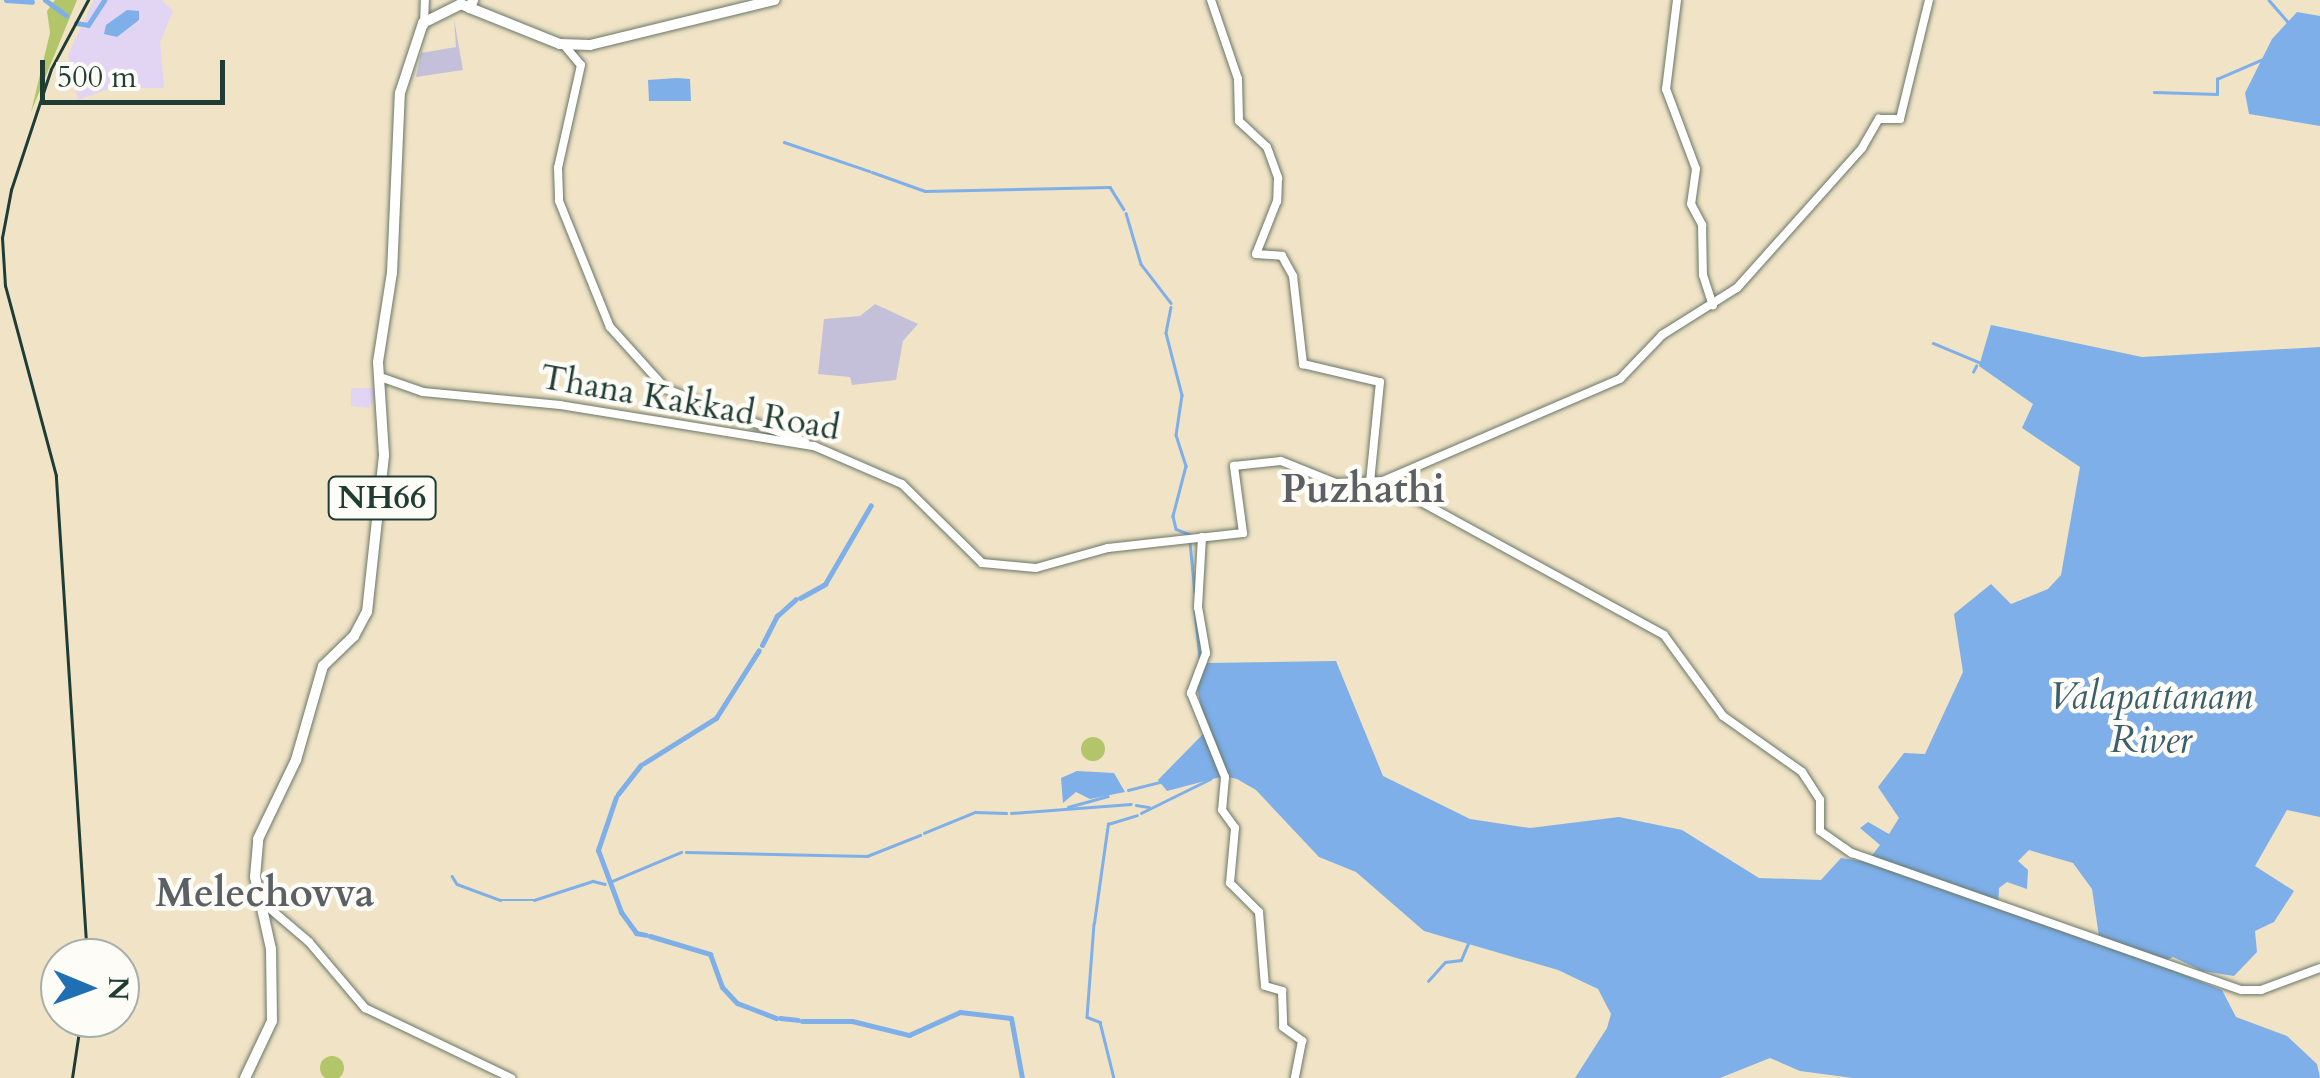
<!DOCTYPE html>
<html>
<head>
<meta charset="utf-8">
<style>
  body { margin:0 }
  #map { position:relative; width:2320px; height:1078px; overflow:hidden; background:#f0e3c6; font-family:Cardo,serif }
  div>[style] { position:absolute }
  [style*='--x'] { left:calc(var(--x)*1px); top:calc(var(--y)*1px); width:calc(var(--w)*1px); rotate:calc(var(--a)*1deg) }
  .built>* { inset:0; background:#e2d4f3 }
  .industrial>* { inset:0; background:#c5c0da }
  .green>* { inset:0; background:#b2c669 }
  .round { border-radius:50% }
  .water>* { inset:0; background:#7eafe9 }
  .stream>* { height:2.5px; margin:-1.25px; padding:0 1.25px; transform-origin:1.25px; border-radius:1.25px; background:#7eafe9 }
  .canal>* { height:5px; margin:-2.5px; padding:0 2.5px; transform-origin:2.5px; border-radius:2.5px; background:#7eafe9 }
  .roads { filter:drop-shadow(0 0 2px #687767) drop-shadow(0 0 2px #687767) }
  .major>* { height:8px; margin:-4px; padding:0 4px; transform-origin:4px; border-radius:4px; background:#fff }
  .highway>* { height:10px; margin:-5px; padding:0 5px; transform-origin:5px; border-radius:5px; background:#fff }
  .rail>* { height:2.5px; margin:-1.25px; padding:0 1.25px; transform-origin:1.25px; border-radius:1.25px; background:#1f3d34 }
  span { translate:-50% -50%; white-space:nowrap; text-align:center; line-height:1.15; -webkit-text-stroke:9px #fdfcf7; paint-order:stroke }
  .shield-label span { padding:2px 8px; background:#fdfcf7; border:2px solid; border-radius:8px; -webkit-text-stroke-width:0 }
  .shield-label { font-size:32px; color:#1f3d34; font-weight:700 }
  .street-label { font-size:35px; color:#1f3d34 }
  .water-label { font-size:38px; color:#3c5f6a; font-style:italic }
  .quarter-label { font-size:40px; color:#5a6064; font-weight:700 }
  .north { position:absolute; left:40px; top:938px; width:100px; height:100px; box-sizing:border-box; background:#fdfcf7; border:2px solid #a4b0a9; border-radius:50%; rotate:91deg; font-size:28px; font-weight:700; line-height:40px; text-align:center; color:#1f3d34 }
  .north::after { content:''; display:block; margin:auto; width:35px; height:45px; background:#1f6fb2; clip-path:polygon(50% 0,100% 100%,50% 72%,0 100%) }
  .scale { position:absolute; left:40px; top:60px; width:185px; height:45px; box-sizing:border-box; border:5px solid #1f3d34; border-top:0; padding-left:12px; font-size:30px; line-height:35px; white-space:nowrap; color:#1f3d34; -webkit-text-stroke:8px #fdfcf7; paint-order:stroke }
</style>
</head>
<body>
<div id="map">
  <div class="built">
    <i style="clip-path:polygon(94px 0,162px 0,173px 11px,160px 42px,164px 88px,111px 88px,78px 100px,68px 55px)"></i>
    <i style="clip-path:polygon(351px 388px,380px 388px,369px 408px,351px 406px)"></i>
  </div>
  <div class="industrial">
    <i style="clip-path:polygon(454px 19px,463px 70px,416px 77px,421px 53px,456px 47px)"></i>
    <i style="clip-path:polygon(875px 304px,918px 324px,903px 341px,896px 380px,852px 385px,850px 377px,818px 374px,824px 319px,860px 316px)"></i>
  </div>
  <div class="green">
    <i style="clip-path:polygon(55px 0,77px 0,31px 112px,50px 33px,47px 11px)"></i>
    <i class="round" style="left:1081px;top:737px;width:24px;height:24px"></i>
    <i class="round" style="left:320px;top:1056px;width:24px;height:24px"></i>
  </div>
  <div class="water">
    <i style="clip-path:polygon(127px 10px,139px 11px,139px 20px,117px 37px,104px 34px,106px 25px)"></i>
    <i style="clip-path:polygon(2297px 12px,2320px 16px,2320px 126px,2249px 114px,2245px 93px,2272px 39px)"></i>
    <i style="clip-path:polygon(677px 78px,690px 79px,691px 101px,649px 101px,648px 80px)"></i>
    <i style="clip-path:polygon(evenodd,1991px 325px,2142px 357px,2320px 347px,2320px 817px,2287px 810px,2255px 866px,2294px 891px,2274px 922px,2255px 931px,2257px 952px,2234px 976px,2202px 971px,2173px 957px,2165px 961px,2174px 971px,2222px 990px,2236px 1017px,2287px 1036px,2317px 1064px,2320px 1078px,1853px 1078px,1800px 1071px,1770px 1058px,1720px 1078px,1575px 1078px,1607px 1028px,1611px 1014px,1598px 989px,1558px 970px,1424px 931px,1356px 872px,1319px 857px,1256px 790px,1237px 779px,1224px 776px,1167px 791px,1158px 780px,1206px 731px,1197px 687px,1207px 663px,1336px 661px,1383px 776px,1470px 819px,1530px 828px,1619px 817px,1682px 830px,1759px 878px,1821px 880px,1841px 858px,1867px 862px,1880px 845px,1860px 828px,1868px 822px,1889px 834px,1899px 818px,1878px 787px,1904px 753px,1925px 754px,1963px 672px,1954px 614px,1991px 584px,2011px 604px,2048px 589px,2061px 575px,2080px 467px,2022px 428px,2033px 404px,1979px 366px,1991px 325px,2029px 850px,2073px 863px,2092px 889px,2100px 943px,1998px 909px,1999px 888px,2007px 882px,2027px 889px,2028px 870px,2018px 861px,2029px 850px)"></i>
    <i style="clip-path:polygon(1077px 771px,1114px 773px,1125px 792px,1090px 799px,1076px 792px,1063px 803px,1061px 778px)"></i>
  </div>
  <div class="stream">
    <i style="--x:2269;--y:0;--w:29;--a:49"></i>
    <i style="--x:2154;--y:92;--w:63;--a:1.8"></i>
    <i style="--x:2217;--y:94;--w:15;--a:-90"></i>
    <i style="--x:2217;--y:79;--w:50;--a:-23.5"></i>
    <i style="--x:784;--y:142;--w:90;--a:18.8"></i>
    <i style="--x:872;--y:172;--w:56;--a:19.7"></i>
    <i style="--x:925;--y:191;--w:185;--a:-1.2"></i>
    <i style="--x:1110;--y:187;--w:26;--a:58"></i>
    <i style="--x:1126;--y:213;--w:53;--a:73.6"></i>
    <i style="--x:1141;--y:264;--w:49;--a:52.4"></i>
    <i style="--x:1171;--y:307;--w:26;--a:101"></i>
    <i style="--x:1166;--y:333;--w:64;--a:75.5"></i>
    <i style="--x:1182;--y:395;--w:40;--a:98.5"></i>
    <i style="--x:1176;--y:435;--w:33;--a:72"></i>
    <i style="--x:1186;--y:466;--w:52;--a:104.6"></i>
    <i style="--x:1173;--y:516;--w:13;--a:77"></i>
    <i style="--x:1176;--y:529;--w:14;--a:21"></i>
    <i style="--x:1933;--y:343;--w:52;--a:22.6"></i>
    <i style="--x:1973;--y:372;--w:7;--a:-63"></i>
    <i style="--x:1190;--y:542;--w:51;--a:84.4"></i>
    <i style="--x:1195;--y:611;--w:47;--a:83.9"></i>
    <i style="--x:1128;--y:790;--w:36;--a:-14"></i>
    <i style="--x:1136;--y:805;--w:13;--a:9"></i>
    <i style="--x:1068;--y:807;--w:41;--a:-15.4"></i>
    <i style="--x:1011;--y:813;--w:120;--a:-4.3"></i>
    <i style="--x:1141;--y:813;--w:77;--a:-26.2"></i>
    <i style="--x:924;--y:833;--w:55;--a:-22.4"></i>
    <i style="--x:975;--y:812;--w:31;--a:2"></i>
    <i style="--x:686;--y:852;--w:181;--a:1.3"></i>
    <i style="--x:867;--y:856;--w:57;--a:-21.6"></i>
    <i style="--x:452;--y:876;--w:9;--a:58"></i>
    <i style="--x:457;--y:884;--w:46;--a:20.4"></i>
    <i style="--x:500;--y:900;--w:34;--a:0"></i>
    <i style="--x:534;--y:900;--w:62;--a:-17.9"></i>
    <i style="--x:593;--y:881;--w:12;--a:14"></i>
    <i style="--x:610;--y:882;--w:77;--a:-22.9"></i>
    <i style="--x:1094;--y:923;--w:100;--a:-82"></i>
    <i style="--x:1108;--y:824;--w:30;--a:-17"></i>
    <i style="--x:1094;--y:924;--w:93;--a:94.3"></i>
    <i style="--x:1087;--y:1017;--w:14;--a:21"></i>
    <i style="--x:1100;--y:1022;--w:58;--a:76"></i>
    <i style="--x:1428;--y:981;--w:25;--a:-48"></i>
    <i style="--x:1445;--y:962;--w:16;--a:-7"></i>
    <i style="--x:1461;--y:960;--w:21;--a:-67"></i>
  </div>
  <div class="canal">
    <i style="--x:6;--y:0;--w:26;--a:4"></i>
    <i style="--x:45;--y:0;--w:26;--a:36"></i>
    <i style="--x:76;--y:23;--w:12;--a:9"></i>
    <i style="--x:88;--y:25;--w:30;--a:-57"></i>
    <i style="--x:800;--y:598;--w:29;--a:-29"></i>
    <i style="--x:825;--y:584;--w:91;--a:-59.8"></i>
    <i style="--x:762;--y:645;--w:33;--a:-63"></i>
    <i style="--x:777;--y:616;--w:25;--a:-42"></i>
    <i style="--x:644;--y:763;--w:85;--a:-32"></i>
    <i style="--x:716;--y:718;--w:80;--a:-57.7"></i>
    <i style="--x:618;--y:794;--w:37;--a:-52"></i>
    <i style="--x:616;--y:797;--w:56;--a:108.8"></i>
    <i style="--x:598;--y:850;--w:66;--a:69.6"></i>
    <i style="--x:621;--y:912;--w:26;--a:54"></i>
    <i style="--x:636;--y:933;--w:10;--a:11"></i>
    <i style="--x:650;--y:936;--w:63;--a:16.7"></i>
    <i style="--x:710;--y:954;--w:35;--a:70"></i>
    <i style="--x:722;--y:987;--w:22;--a:47"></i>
    <i style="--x:737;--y:1003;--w:42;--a:21"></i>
    <i style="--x:780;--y:1018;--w:18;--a:6"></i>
    <i style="--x:802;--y:1021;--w:50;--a:0"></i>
    <i style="--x:852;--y:1021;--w:59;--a:13.8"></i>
    <i style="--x:909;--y:1035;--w:56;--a:-24.3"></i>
    <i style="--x:960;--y:1012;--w:51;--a:6.7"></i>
    <i style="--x:1011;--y:1018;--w:61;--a:79.6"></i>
  </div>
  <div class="roads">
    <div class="major">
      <i style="--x:1211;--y:0;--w:83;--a:71.1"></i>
      <i style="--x:1238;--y:79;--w:42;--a:88.6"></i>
      <i style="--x:1239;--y:121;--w:38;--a:43"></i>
      <i style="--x:1267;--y:147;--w:33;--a:70"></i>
      <i style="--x:1278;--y:178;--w:23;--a:92"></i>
      <i style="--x:1277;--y:201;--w:57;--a:111.6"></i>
      <i style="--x:1256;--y:254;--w:26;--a:4"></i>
      <i style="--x:1282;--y:256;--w:23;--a:61"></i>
      <i style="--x:1293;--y:276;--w:89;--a:83.5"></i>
      <i style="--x:1303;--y:364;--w:79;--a:13.2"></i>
      <i style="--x:1380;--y:382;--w:101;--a:95.7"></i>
      <i style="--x:1677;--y:0;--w:90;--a:97"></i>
      <i style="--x:1666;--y:89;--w:85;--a:69.4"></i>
      <i style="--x:1696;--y:169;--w:35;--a:98"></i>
      <i style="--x:1691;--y:204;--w:24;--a:62"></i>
      <i style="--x:1702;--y:225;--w:50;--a:88.9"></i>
      <i style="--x:1703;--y:275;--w:32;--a:72"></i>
      <i style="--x:424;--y:25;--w:25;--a:-88"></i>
      <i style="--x:564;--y:45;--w:26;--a:50"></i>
      <i style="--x:581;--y:65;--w:106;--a:102.6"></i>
      <i style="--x:558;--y:168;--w:33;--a:88"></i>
      <i style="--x:559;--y:201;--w:136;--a:68"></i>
      <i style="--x:610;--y:327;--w:84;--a:47.9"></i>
      <i style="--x:666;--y:389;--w:149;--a:20.9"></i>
      <i style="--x:383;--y:378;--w:42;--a:19.3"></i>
      <i style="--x:423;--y:392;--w:138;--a:5.4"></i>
      <i style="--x:560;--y:405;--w:257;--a:9.2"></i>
      <i style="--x:814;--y:446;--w:96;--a:23.4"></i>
      <i style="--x:902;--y:484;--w:112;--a:44.6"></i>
      <i style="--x:982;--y:563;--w:54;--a:5.3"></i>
      <i style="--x:1036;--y:568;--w:75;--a:-15.5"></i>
      <i style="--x:1108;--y:548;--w:136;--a:-6.3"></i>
      <i style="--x:1243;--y:533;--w:68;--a:-97.7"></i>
      <i style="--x:1234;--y:466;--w:47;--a:-6.1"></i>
      <i style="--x:1281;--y:461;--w:59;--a:21.8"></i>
      <i style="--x:1336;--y:483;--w:47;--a:-2.4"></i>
      <i style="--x:1383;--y:481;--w:258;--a:-23.3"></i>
      <i style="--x:1620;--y:379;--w:61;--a:-46.3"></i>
      <i style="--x:1662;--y:335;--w:89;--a:-32.1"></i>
      <i style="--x:1737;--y:288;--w:188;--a:-48.2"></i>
      <i style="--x:1862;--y:148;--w:34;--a:-60"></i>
      <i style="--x:1879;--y:119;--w:21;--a:0"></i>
      <i style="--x:1900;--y:119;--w:122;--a:-76.3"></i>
      <i style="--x:1383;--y:481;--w:320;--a:28.7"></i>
      <i style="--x:1664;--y:635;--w:100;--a:53.9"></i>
      <i style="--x:1723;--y:716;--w:97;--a:35.3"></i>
      <i style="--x:1802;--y:772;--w:33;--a:57"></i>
      <i style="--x:1820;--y:800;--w:31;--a:90"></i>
      <i style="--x:1820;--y:831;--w:39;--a:35"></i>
      <i style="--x:1852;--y:853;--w:413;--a:19.4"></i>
      <i style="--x:2242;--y:990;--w:19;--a:0"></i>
      <i style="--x:2261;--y:990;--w:63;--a:-20.4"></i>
      <i style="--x:1202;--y:537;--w:70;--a:93.3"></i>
      <i style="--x:1198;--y:607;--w:47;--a:80.1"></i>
      <i style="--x:1206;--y:653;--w:43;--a:110.6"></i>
      <i style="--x:1191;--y:693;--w:91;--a:68"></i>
      <i style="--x:1225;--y:777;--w:33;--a:95"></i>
      <i style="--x:1222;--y:810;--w:22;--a:54"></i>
      <i style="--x:1235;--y:828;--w:55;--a:95.2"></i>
      <i style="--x:1230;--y:883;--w:41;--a:45"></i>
      <i style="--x:1259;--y:912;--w:74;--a:85.4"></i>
      <i style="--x:1265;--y:986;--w:18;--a:16"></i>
      <i style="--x:1282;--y:991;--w:36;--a:88"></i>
      <i style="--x:1283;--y:1027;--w:24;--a:36"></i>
      <i style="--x:1302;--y:1041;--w:38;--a:101"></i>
      <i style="--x:261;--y:901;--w:63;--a:40.5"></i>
      <i style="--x:309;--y:942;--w:87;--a:49.7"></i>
      <i style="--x:365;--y:1008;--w:162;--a:25.6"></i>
    </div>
    <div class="highway">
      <i style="--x:470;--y:8;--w:97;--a:21.8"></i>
      <i style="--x:560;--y:44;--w:30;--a:2"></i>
      <i style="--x:590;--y:45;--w:190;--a:-13.7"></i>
      <i style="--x:245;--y:1078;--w:63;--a:-64.7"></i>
      <i style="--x:272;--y:1021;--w:72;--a:-90.8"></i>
      <i style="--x:271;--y:949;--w:74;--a:-102.5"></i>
      <i style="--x:255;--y:877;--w:38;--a:-85"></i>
      <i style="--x:258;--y:839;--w:88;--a:-64.3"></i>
      <i style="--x:296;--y:760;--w:98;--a:-74"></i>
      <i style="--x:323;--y:666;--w:43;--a:-44.1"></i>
      <i style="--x:354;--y:636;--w:27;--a:-62"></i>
      <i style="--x:367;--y:612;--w:158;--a:-83.8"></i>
      <i style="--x:384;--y:455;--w:93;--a:-93.7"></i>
      <i style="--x:378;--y:362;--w:90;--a:-81.1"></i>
      <i style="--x:392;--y:273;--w:180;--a:-87.5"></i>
      <i style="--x:400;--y:93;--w:74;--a:-71.8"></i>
      <i style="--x:423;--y:23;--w:42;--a:-26.6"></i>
      <i style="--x:461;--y:4;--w:10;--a:24"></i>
      <i style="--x:470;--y:8;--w:9;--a:-69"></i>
    </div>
  </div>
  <div class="rail">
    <i style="--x:87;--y:958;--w:483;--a:-93.7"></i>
    <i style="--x:56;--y:476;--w:197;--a:-105"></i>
    <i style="--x:5;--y:286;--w:48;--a:-93.6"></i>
    <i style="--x:2;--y:238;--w:49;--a:-79.4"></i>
    <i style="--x:11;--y:190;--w:127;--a:-71.7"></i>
    <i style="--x:51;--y:69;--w:78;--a:-61.8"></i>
    <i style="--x:72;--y:1078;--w:61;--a:-81.5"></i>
  </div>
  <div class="shield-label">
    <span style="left:382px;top:498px">NH66</span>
  </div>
  <div class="street-label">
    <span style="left:690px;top:403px;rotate:10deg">Thana Kakkad Road</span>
  </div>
  <div class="water-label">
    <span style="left:2151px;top:719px">Valapattanam<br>River</span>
  </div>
  <div class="quarter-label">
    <span style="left:1363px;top:490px">Puzhathi</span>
    <span style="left:265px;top:894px">Melechovva</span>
  </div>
  <div class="north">N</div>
  <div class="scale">500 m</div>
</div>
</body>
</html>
